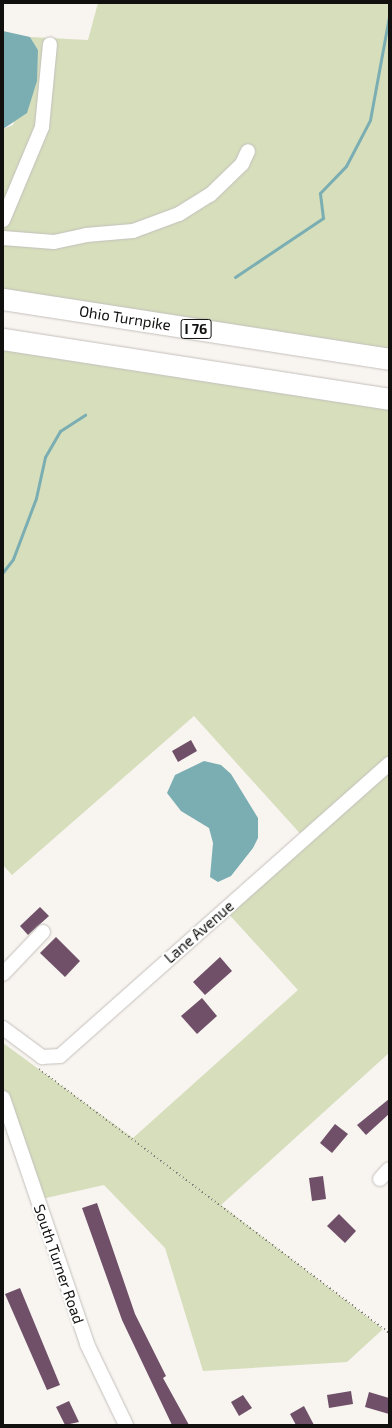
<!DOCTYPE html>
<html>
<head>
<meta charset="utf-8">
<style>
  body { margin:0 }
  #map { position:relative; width:392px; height:1428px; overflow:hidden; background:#f8f4f0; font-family:"Exo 2",sans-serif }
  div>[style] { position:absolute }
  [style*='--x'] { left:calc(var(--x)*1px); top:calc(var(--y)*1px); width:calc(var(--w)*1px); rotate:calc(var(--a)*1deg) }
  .green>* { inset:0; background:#d6debc }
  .water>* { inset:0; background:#7baeb2 }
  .stream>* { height:3px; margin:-1.5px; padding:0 1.5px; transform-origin:1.5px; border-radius:1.5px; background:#7baeb2 }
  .building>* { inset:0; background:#6f5068 }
  .path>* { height:2px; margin-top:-1px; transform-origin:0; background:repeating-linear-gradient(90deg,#817e7c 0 1px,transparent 0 4px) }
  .roads { filter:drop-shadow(0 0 1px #c4c0bc) drop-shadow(0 0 1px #c4c0bc) }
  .minor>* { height:14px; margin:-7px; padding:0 7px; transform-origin:7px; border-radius:7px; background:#fff }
  .highway>* { height:21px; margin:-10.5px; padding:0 10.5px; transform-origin:10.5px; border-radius:10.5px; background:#fff }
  span { translate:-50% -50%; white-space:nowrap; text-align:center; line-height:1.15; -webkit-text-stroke:4px #fff; paint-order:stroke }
  .shield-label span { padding:1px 3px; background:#fff; border:1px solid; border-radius:3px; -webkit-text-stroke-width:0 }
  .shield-label { font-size:14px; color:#11100f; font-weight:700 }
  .street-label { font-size:15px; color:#11100f }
  .frame { position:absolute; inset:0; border:4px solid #11100f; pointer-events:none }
</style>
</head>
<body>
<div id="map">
  <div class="green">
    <i style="clip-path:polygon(98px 3px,389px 3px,389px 359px,3px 299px,3px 129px,13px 125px,38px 50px,30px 37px,88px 40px)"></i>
    <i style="clip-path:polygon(3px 339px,389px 399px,389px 1053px,221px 1205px,383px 1329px,347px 1362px,203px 1371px,165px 1248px,104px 1185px,37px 1200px,3px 1098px,3px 1043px,133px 1138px,298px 990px,225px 910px,305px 839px,194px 716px,12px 875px,3px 865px)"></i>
  </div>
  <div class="water">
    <i style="clip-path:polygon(3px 31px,30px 37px,38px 50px,37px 81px,27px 113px,3px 129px)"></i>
    <i style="clip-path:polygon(204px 761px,221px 765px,231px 774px,258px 818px,258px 838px,253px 848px,231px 876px,218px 882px,210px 877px,213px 843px,209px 828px,181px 811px,167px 793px,175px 775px)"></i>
  </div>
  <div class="stream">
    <i style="--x:235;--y:277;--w:106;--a:-33.8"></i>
    <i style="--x:323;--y:218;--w:25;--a:-97"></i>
    <i style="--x:320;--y:193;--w:37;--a:-46"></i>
    <i style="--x:346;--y:166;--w:52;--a:-62.4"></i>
    <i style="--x:370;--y:120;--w:106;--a:-79.6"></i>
    <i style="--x:3;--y:572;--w:16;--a:-52"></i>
    <i style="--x:13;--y:559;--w:65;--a:-69.3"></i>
    <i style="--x:36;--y:498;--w:42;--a:-77.6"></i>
    <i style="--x:45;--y:457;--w:30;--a:-60"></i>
    <i style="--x:60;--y:431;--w:30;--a:-33"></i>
  </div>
  <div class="building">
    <i style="clip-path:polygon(191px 740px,197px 751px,178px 762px,172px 751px)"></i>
    <i style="clip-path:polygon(40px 907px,49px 916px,28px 935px,20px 926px)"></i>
    <i style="clip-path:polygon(56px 937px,80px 961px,65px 977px,40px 953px)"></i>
    <i style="clip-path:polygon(220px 957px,232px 971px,205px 995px,193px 982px)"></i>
    <i style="clip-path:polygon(202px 998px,217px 1016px,197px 1034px,181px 1016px)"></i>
    <i style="clip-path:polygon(389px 1099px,389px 1114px,366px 1135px,357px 1125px)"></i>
    <i style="clip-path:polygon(335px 1124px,348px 1134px,332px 1153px,320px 1143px)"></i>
    <i style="clip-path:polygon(323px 1176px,326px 1199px,312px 1201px,309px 1178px)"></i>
    <i style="clip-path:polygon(97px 1203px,135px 1314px,166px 1376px,163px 1378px,189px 1425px,172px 1425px,122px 1320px,82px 1208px)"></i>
    <i style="clip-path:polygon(339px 1214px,356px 1231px,345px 1243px,327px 1226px)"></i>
    <i style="clip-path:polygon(20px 1288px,60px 1385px,47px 1390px,5px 1294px)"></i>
    <i style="clip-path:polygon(351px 1391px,353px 1404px,329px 1408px,327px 1395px)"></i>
    <i style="clip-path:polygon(369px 1392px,389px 1398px,389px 1414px,365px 1407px)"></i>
    <i style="clip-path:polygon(243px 1395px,252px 1408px,239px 1416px,231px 1402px)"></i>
    <i style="clip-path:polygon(69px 1401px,79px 1422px,65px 1425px,56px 1407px)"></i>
    <i style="clip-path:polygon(304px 1406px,314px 1425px,296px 1425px,290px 1414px)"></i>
  </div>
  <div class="path">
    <i style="--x:39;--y:1069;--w:438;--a:37"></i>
  </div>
  <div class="roads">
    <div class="minor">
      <i style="--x:3;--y:220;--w:101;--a:-67.2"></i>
      <i style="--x:42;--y:127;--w:83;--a:-84.5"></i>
      <i style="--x:3;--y:238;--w:51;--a:4.5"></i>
      <i style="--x:54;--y:242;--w:33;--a:-12"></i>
      <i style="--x:86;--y:235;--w:47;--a:-4.9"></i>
      <i style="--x:133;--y:231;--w:49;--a:-20.3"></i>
      <i style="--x:179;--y:214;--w:36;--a:-32"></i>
      <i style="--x:210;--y:195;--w:45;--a:-44.1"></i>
      <i style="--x:242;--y:164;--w:14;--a:-65"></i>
      <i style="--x:3;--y:974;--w:58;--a:-46.4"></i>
      <i style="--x:3;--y:1028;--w:49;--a:36.6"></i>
      <i style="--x:42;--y:1057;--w:18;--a:-3"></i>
      <i style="--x:60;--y:1056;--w:440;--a:-41.6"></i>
      <i style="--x:3;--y:1098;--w:260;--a:71.1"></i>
      <i style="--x:87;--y:1344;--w:90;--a:64.3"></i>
      <i style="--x:380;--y:1179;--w:13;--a:-48"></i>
    </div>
    <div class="highway">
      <i style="--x:3;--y:299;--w:391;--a:8.8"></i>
      <i style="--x:3;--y:339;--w:391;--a:8.8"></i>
    </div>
  </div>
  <div class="shield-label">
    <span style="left:196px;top:329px">I 76</span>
  </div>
  <div class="street-label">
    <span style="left:125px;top:318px;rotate:9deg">Ohio Turnpike</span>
    <span style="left:199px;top:932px;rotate:-41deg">Lane Avenue</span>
    <span style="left:59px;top:1264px;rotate:71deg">South Turner Road</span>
  </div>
  <div class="frame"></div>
</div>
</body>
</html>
